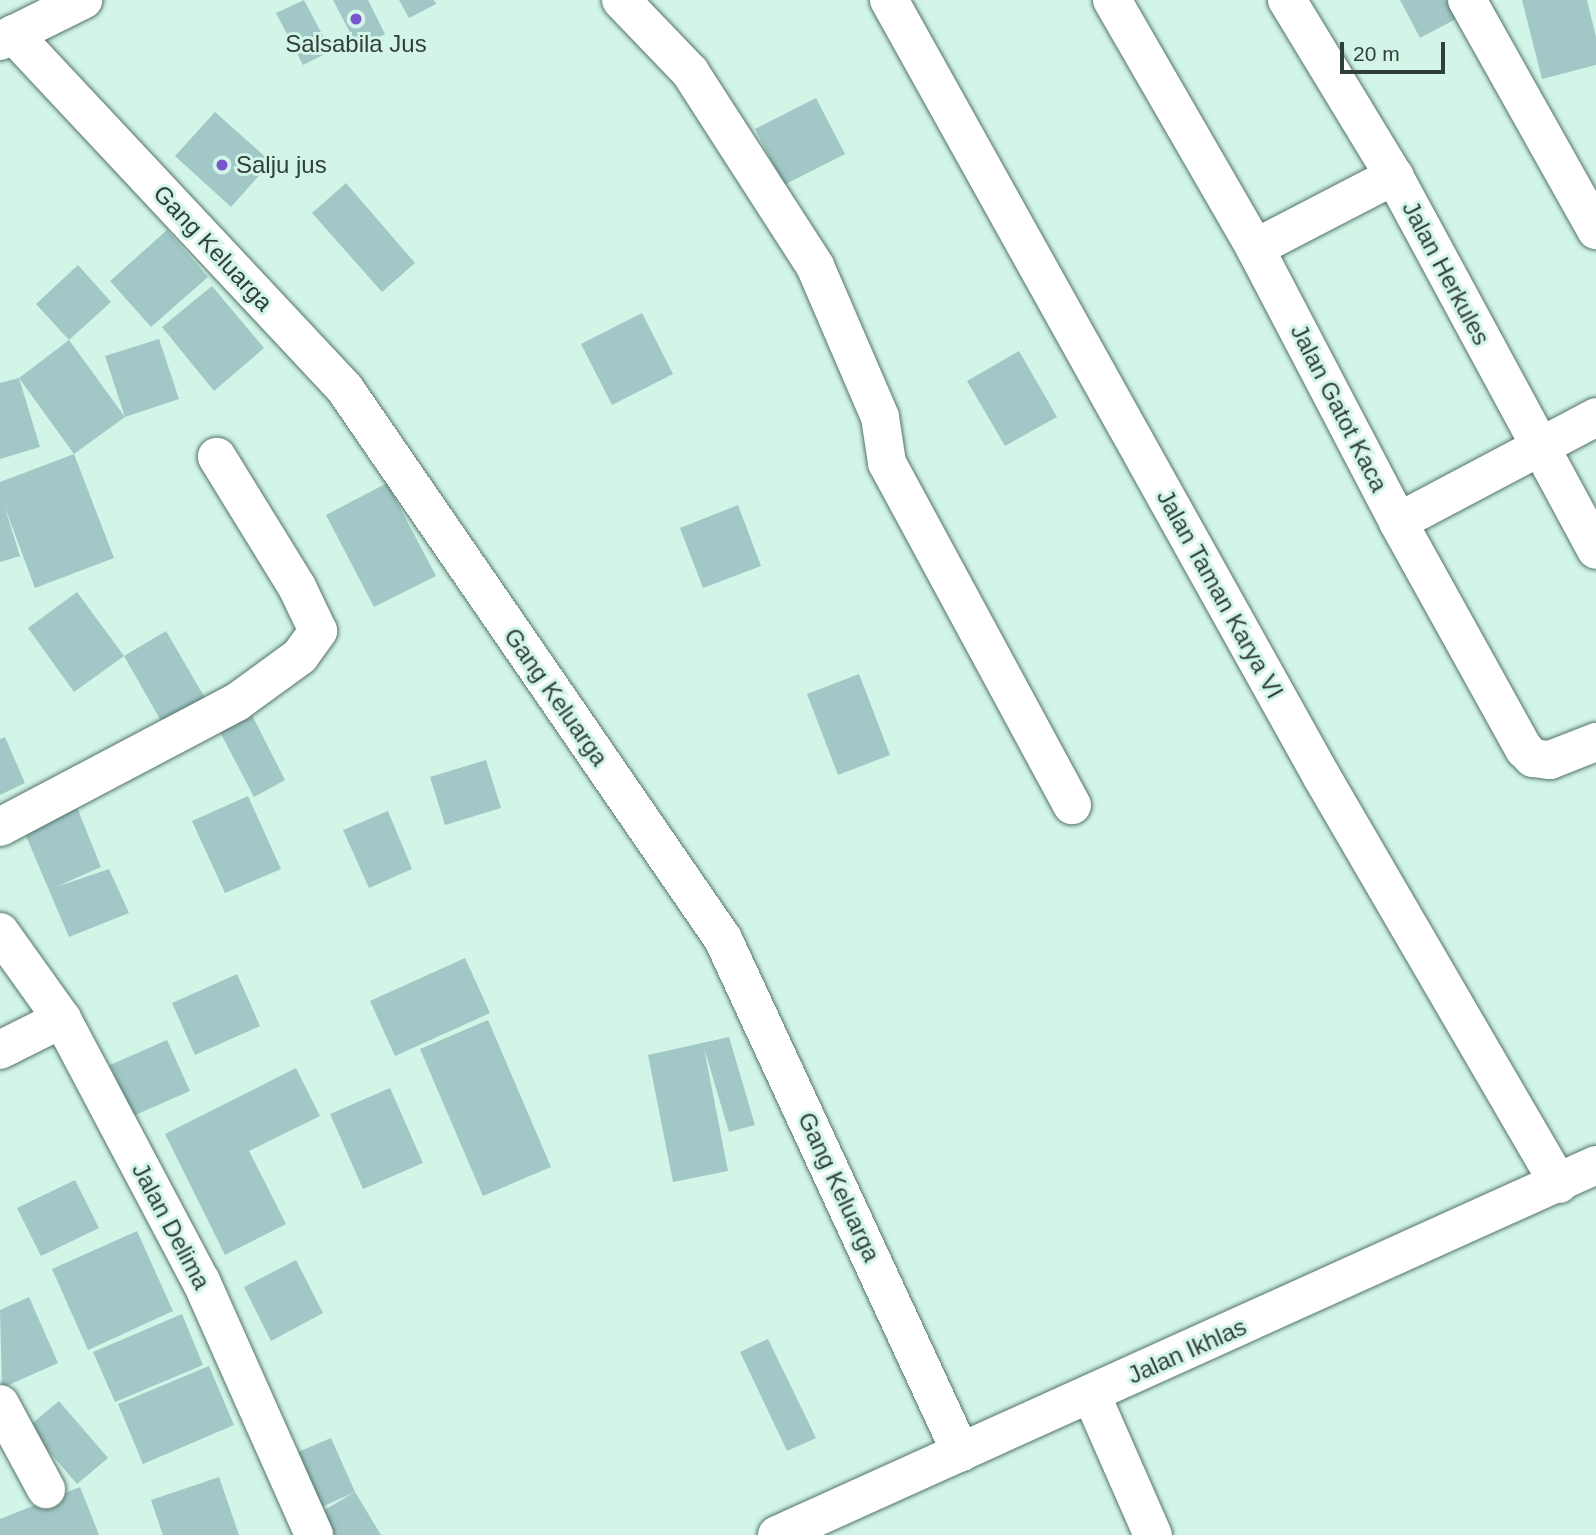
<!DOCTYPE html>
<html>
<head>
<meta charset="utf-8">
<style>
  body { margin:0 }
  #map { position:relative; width:1596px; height:1535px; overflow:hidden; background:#d2f5e7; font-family:Helvetica,sans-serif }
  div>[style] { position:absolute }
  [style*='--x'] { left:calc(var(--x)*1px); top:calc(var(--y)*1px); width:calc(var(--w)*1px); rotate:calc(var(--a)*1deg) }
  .building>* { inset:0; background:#a1c8c7 }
  .roads { filter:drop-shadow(0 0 2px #547367) drop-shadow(0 0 2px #547367) }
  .minor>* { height:38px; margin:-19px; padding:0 19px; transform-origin:19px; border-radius:19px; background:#fff }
  .dots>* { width:19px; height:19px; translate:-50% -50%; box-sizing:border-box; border:4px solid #d2f5e7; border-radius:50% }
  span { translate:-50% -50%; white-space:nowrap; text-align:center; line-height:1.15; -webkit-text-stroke:6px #d2f5e7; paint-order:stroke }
  .poi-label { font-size:24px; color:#313f39 }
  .left { translate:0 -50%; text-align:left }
  .street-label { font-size:24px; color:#313f39 }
  .scale { position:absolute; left:1340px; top:42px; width:105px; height:32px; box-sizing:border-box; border:4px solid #313f39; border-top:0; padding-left:9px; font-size:21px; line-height:24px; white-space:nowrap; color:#313f39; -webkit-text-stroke:5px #d2f5e7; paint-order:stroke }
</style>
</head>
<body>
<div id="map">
  <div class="building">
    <i style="clip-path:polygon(304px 0,331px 51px,303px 65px,276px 13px)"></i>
    <i style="clip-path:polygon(333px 0,368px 0,385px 34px,358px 48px)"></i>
    <i style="clip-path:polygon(399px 0,434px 0,436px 4px,409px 18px)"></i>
    <i style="clip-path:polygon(1400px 0,1446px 0,1456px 19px,1420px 38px)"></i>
    <i style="clip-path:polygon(1522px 0,1587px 0,1596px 37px,1596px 65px,1542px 79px)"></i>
    <i style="clip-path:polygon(816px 98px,845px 154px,784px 185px,755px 129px)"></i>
    <i style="clip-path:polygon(215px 112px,271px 162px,231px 207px,175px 156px)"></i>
    <i style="clip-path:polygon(346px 183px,415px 263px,382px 292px,312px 213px)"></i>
    <i style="clip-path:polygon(167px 230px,208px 277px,151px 327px,110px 281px)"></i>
    <i style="clip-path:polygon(78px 265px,111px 302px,69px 340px,36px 304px)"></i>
    <i style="clip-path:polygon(212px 286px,264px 348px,214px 391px,162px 327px)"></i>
    <i style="clip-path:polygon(642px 313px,673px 374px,612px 405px,581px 344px)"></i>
    <i style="clip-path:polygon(159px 339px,179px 399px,125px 417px,105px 356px)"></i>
    <i style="clip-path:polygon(69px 340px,125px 417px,74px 454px,19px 378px)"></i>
    <i style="clip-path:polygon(1019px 351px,1057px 417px,1005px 446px,967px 381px)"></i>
    <i style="clip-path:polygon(19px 378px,40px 447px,0 459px,0 383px)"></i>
    <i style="clip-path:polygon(74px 454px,114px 558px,35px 588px,4px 505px,20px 556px,0 562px,0 482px)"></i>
    <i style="clip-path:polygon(387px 483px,436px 576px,374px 607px,326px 515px)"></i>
    <i style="clip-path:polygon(738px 505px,761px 566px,703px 588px,680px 528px)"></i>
    <i style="clip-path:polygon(77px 592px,124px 656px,74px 692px,28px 628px)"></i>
    <i style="clip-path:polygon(166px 631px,212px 710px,169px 735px,124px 656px)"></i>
    <i style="clip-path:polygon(859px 674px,890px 755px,838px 775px,807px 694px)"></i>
    <i style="clip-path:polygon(252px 715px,285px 780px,254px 797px,220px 732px)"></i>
    <i style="clip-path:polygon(5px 737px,25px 783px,0 795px,0 739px)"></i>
    <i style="clip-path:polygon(486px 760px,501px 808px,445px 825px,430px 777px)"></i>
    <i style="clip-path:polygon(248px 796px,281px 869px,225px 893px,192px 821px)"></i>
    <i style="clip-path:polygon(74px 800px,101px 867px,56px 887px,109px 869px,129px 913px,69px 937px,20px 822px)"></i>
    <i style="clip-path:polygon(388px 811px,412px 869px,369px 888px,343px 830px)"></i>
    <i style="clip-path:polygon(465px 958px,490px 1013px,395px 1056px,370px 1001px)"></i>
    <i style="clip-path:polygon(237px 974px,260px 1026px,195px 1055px,172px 1003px)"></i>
    <i style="clip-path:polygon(488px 1020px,551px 1167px,483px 1196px,420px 1049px)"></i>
    <i style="clip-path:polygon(729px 1037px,755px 1125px,729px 1132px,704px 1048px,728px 1171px,673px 1182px,648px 1055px)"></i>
    <i style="clip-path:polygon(167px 1040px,190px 1091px,133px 1116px,110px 1065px)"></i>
    <i style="clip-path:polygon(296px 1068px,320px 1116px,249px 1151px,286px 1224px,225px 1255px,165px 1134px)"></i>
    <i style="clip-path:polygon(390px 1088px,423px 1163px,363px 1189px,330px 1114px)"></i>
    <i style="clip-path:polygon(75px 1180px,99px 1228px,41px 1256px,17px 1208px)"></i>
    <i style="clip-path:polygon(137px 1231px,173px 1311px,88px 1350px,52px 1269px)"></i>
    <i style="clip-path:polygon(296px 1260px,323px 1313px,271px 1341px,244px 1287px)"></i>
    <i style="clip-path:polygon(29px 1297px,58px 1363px,2px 1388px,0 1310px)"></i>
    <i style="clip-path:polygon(182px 1314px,203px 1365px,115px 1402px,93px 1352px)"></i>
    <i style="clip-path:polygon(768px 1339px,816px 1438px,787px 1451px,740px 1352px)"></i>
    <i style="clip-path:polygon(209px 1366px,234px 1425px,143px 1464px,118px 1404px)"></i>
    <i style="clip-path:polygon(59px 1401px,108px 1458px,77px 1484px,28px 1427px)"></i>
    <i style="clip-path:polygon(331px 1438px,355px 1492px,315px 1510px,291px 1455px)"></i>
    <i style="clip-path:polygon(219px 1477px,239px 1535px,163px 1535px,151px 1500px)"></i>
    <i style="clip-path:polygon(80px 1487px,99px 1535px,0 1535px,0 1519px)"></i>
    <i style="clip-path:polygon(355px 1492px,381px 1535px,321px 1535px,311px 1518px)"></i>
  </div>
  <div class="roads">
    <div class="minor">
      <i style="--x:621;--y:0;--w:100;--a:46.2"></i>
      <i style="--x:690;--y:72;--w:231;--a:57.2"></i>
      <i style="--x:815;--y:266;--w:164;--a:66.7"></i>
      <i style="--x:880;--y:417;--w:47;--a:81.3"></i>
      <i style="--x:887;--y:463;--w:389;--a:61.6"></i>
      <i style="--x:889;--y:0;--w:890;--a:60.87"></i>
      <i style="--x:1322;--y:777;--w:471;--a:59.8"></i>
      <i style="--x:1112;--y:0;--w:286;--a:60"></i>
      <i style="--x:1255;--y:248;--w:309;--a:62.4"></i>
      <i style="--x:1398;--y:522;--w:260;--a:61"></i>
      <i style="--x:1524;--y:749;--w:13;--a:45"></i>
      <i style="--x:1533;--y:758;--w:17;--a:7"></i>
      <i style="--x:1550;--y:760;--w:49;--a:-21.4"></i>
      <i style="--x:1287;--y:0;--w:206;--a:58.7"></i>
      <i style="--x:1394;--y:176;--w:425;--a:61.6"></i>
      <i style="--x:1467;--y:0;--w:264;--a:60.7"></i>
      <i style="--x:13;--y:34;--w:486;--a:46.9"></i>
      <i style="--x:345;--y:389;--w:667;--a:55.5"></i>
      <i style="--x:723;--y:939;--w:566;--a:65.15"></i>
      <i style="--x:0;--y:41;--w:93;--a:-26.3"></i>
      <i style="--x:1255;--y:248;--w:157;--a:-27.4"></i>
      <i style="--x:1398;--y:522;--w:224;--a:-27.9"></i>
      <i style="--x:0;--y:827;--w:268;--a:-27.8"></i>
      <i style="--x:237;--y:702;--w:78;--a:-36.1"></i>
      <i style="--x:300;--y:656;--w:31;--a:-54"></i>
      <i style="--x:318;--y:631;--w:49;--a:-115.5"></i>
      <i style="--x:297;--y:587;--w:153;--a:-121.6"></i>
      <i style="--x:0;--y:932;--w:107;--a:54.5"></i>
      <i style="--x:62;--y:1019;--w:297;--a:62.1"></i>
      <i style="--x:201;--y:1281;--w:278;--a:66"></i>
      <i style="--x:0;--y:1050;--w:69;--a:-26.6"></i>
      <i style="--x:1091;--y:1394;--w:154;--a:66.3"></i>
      <i style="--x:0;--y:1404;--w:97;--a:61.6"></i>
      <i style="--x:777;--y:1535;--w:899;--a:-24.31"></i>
    </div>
  </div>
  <div class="dots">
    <i style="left:356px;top:19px;background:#7854cd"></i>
    <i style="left:222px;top:165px;background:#7854cd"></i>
  </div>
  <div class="poi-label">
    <span style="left:356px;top:44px">Salsabila Jus</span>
    <span class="left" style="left:236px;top:165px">Salju jus</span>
  </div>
  <div class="street-label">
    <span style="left:213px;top:248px;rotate:47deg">Gang Keluarga</span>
    <span style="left:1446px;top:273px;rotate:62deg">Jalan Herkules</span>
    <span style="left:1339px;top:408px;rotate:63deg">Jalan Gatot Kaca</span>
    <span style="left:1220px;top:594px;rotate:61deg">Jalan Taman Karya VI</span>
    <span style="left:556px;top:697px;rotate:55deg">Gang Keluarga</span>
    <span style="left:839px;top:1187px;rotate:65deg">Gang Keluarga</span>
    <span style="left:171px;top:1226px;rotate:62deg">Jalan Delima</span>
    <span style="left:1187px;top:1351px;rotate:-24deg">Jalan Ikhlas</span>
  </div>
  <div class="scale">20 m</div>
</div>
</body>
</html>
